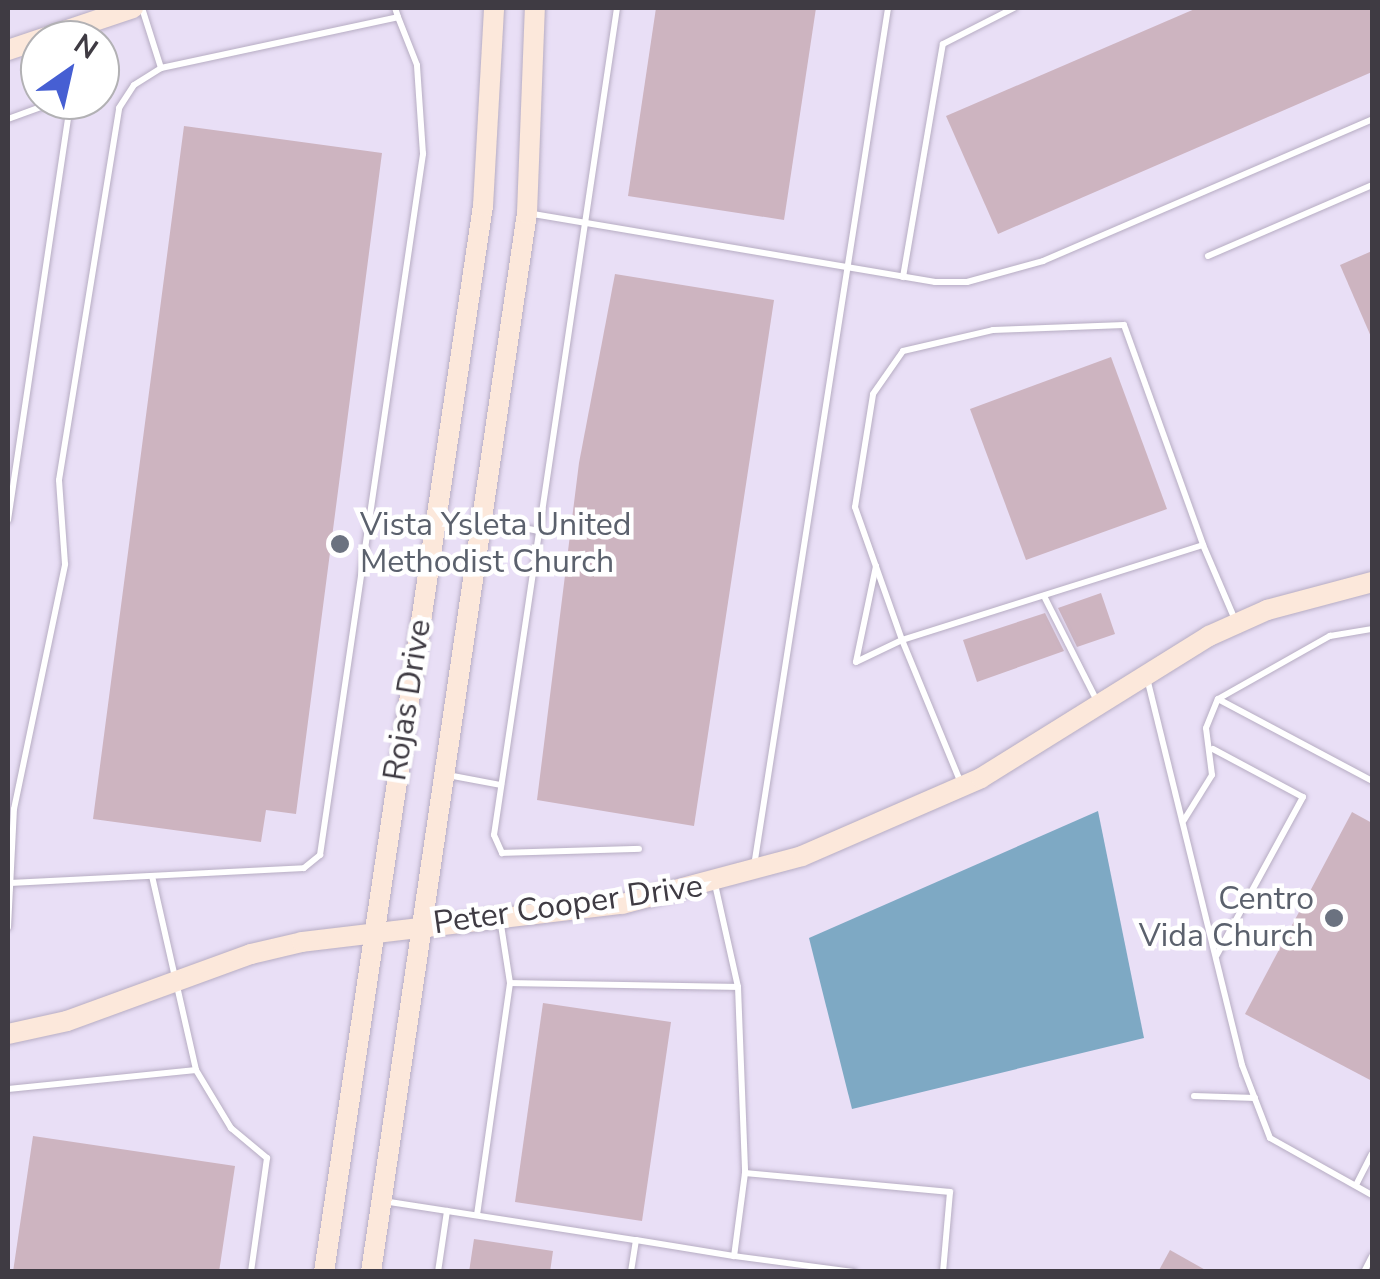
<!DOCTYPE html>
<html>
<head>
<meta charset="utf-8">
<style>
  body { margin:0 }
  #map { position:relative; width:1380px; height:1279px; overflow:hidden; background:#e9dff6; font-family:"Nunito Sans",sans-serif }
  div>[style] { position:absolute }
  [style*='--x'] { left:calc(var(--x)*1px); top:calc(var(--y)*1px); width:calc(var(--w)*1px); rotate:calc(var(--a)*1deg) }
  .water>* { inset:0; background:#7ea9c4 }
  .building>* { inset:0; background:#cdb4c0 }
  .roads { filter:drop-shadow(0 0 2px #b7adc3) drop-shadow(0 0 2px #b7adc3) }
  .lane>* { height:6px; margin:-3px; padding:0 3px; transform-origin:3px; border-radius:3px; background:#fff }
  .secondary>* { height:20px; margin:-10px; padding:0 10px; transform-origin:10px; border-radius:10px; background:#fce8db }
  .dots>* { width:28px; height:28px; translate:-50% -50%; box-sizing:border-box; border:5px solid #fff; border-radius:50% }
  span { translate:-50% -50%; white-space:nowrap; text-align:center; line-height:1.15; -webkit-text-stroke:9px #fff; paint-order:stroke }
  .worship-label { font-size:32px; color:#5b616d }
  .left { translate:0 -50%; text-align:left }
  .right { translate:-100% -50%; text-align:right }
  .street-label { font-size:32px; color:#3f3b43 }
  .frame { position:absolute; inset:0; border:10px solid #3f3b43; pointer-events:none }
  .north { position:absolute; left:20px; top:20px; width:100px; height:100px; box-sizing:border-box; background:#fff; border:2px solid #b2b1b4; border-radius:50%; rotate:34deg; font-size:28px; font-weight:700; line-height:40px; text-align:center; color:#3f3b43 }
  .north::after { content:''; display:block; margin:auto; width:35px; height:45px; background:#465fd3; clip-path:polygon(50% 0,100% 100%,50% 72%,0 100%) }
</style>
</head>
<body>
<div id="map">
  <div class="water">
    <i style="clip-path:polygon(1098px 811px,1144px 1038px,852px 1109px,809px 938px)"></i>
  </div>
  <div class="building">
    <i style="clip-path:polygon(656px 8px,816px 8px,784px 220px,628px 196px)"></i>
    <i style="clip-path:polygon(1197px 8px,1372px 8px,1372px 72px,998px 234px,946px 116px)"></i>
    <i style="clip-path:polygon(184px 126px,382px 153px,296px 814px,266px 810px,261px 842px,93px 819px)"></i>
    <i style="clip-path:polygon(1372px 251px,1372px 339px,1340px 265px)"></i>
    <i style="clip-path:polygon(615px 274px,774px 300px,694px 826px,537px 800px,579px 463px)"></i>
    <i style="clip-path:polygon(1111px 357px,1167px 509px,1026px 560px,970px 409px)"></i>
    <i style="clip-path:polygon(1101px 593px,1115px 634px,1077px 647px,1058px 608px)"></i>
    <i style="clip-path:polygon(1045px 613px,1064px 651px,977px 682px,963px 640px)"></i>
    <i style="clip-path:polygon(1352px 812px,1372px 823px,1372px 1081px,1245px 1014px)"></i>
    <i style="clip-path:polygon(543px 1003px,671px 1022px,642px 1221px,515px 1202px)"></i>
    <i style="clip-path:polygon(33px 1136px,235px 1166px,219px 1272px,13px 1272px)"></i>
    <i style="clip-path:polygon(474px 1239px,553px 1251px,550px 1272px,469px 1272px)"></i>
    <i style="clip-path:polygon(1170px 1250px,1209px 1272px,1158px 1272px)"></i>
  </div>
  <div class="roads">
    <div class="lane">
      <i style="--x:142;--y:8;--w:63;--a:72.4"></i>
      <i style="--x:161;--y:68;--w:242;--a:-12.1"></i>
      <i style="--x:398;--y:17;--w:9;--a:-108"></i>
      <i style="--x:617;--y:8;--w:836;--a:98.46"></i>
      <i style="--x:494;--y:835;--w:20;--a:66"></i>
      <i style="--x:502;--y:853;--w:137;--a:-1.7"></i>
      <i style="--x:8;--y:119;--w:47;--a:-20"></i>
      <i style="--x:52;--y:103;--w:18;--a:13"></i>
      <i style="--x:533;--y:214;--w:408;--a:9.6"></i>
      <i style="--x:935;--y:282;--w:32;--a:0"></i>
      <i style="--x:967;--y:282;--w:79;--a:-15.4"></i>
      <i style="--x:1043;--y:261;--w:358;--a:-23.3"></i>
      <i style="--x:1208;--y:256;--w:179;--a:-23.4"></i>
      <i style="--x:903;--y:277;--w:236;--a:-80.3"></i>
      <i style="--x:943;--y:44;--w:80;--a:-26.9"></i>
      <i style="--x:1124;--y:325;--w:234;--a:70.2"></i>
      <i style="--x:1203;--y:545;--w:316;--a:162.5"></i>
      <i style="--x:902;--y:640;--w:141;--a:-109.5"></i>
      <i style="--x:855;--y:507;--w:114;--a:-80.9"></i>
      <i style="--x:873;--y:394;--w:52;--a:-55.1"></i>
      <i style="--x:903;--y:351;--w:92;--a:-13.1"></i>
      <i style="--x:993;--y:330;--w:131;--a:-2.2"></i>
      <i style="--x:8;--y:520;--w:425;--a:-81.5"></i>
      <i style="--x:487;--y:521;--w:53;--a:10.9"></i>
      <i style="--x:1203;--y:545;--w:84;--a:66.8"></i>
      <i style="--x:876;--y:566;--w:98;--a:101.8"></i>
      <i style="--x:856;--y:662;--w:51;--a:-25.6"></i>
      <i style="--x:902;--y:640;--w:152;--a:67.6"></i>
      <i style="--x:1045;--y:598;--w:115;--a:63.2"></i>
      <i style="--x:1147;--y:678;--w:398;--a:76.2"></i>
      <i style="--x:1242;--y:1065;--w:78;--a:69"></i>
      <i style="--x:1270;--y:1138;--w:117;--a:29.2"></i>
      <i style="--x:1218;--y:699;--w:174;--a:28"></i>
      <i style="--x:1213;--y:749;--w:102;--a:28.1"></i>
      <i style="--x:1303;--y:797;--w:180;--a:118.6"></i>
      <i style="--x:448;--y:775;--w:54;--a:10.7"></i>
      <i style="--x:1184;--y:820;--w:53;--a:-58.1"></i>
      <i style="--x:1212;--y:775;--w:47;--a:-97.3"></i>
      <i style="--x:1206;--y:728;--w:31;--a:-68"></i>
      <i style="--x:1218;--y:699;--w:129;--a:-29.4"></i>
      <i style="--x:1330;--y:636;--w:43;--a:-9.5"></i>
      <i style="--x:754;--y:866;--w:868;--a:-81.12"></i>
      <i style="--x:152;--y:876;--w:199;--a:77.2"></i>
      <i style="--x:196;--y:1070;--w:68;--a:58.9"></i>
      <i style="--x:231;--y:1128;--w:47;--a:39.8"></i>
      <i style="--x:267;--y:1158;--w:115;--a:98"></i>
      <i style="--x:10;--y:883;--w:294;--a:-2.9"></i>
      <i style="--x:304;--y:868;--w:21;--a:-39"></i>
      <i style="--x:320;--y:855;--w:709;--a:-81.64"></i>
      <i style="--x:423;--y:154;--w:89;--a:-93.9"></i>
      <i style="--x:417;--y:65;--w:52;--a:-111.6"></i>
      <i style="--x:8;--y:927;--w:118;--a:-87.1"></i>
      <i style="--x:14;--y:809;--w:250;--a:-78.2"></i>
      <i style="--x:65;--y:564;--w:84;--a:-94.1"></i>
      <i style="--x:59;--y:480;--w:377;--a:-80.8"></i>
      <i style="--x:119;--y:108;--w:27;--a:-57"></i>
      <i style="--x:134;--y:85;--w:32;--a:-32"></i>
      <i style="--x:510;--y:983;--w:228;--a:1"></i>
      <i style="--x:738;--y:987;--w:106;--a:-102.6"></i>
      <i style="--x:738;--y:987;--w:186;--a:87.8"></i>
      <i style="--x:745;--y:1173;--w:84;--a:97.5"></i>
      <i style="--x:734;--y:1256;--w:121;--a:7.6"></i>
      <i style="--x:8;--y:1089;--w:189;--a:-5.8"></i>
      <i style="--x:1194;--y:1096;--w:61;--a:1.9"></i>
      <i style="--x:745;--y:1173;--w:206;--a:5.3"></i>
      <i style="--x:950;--y:1192;--w:80;--a:95"></i>
      <i style="--x:1356;--y:1185;--w:35;--a:-63"></i>
      <i style="--x:383;--y:1201;--w:256;--a:8.8"></i>
      <i style="--x:636;--y:1240;--w:32;--a:99"></i>
      <i style="--x:477;--y:1215;--w:234;--a:-81.9"></i>
      <i style="--x:510;--y:983;--w:59;--a:-98.8"></i>
      <i style="--x:636;--y:1240;--w:99;--a:9.3"></i>
      <i style="--x:438;--y:1272;--w:62;--a:-81.6"></i>
      <i style="--x:1364;--y:1272;--w:18;--a:-63"></i>
    </div>
    <div class="secondary">
      <i style="--x:8;--y:50;--w:132;--a:-18.6"></i>
      <i style="--x:8;--y:1034;--w:60;--a:-12.4"></i>
      <i style="--x:67;--y:1021;--w:196;--a:-20"></i>
      <i style="--x:251;--y:954;--w:52;--a:-13.2"></i>
      <i style="--x:302;--y:942;--w:322;--a:-6.8"></i>
      <i style="--x:622;--y:904;--w:186;--a:-14.9"></i>
      <i style="--x:802;--y:856;--w:195;--a:-23.5"></i>
      <i style="--x:981;--y:778;--w:269;--a:-31.9"></i>
      <i style="--x:1209;--y:636;--w:64;--a:-24.1"></i>
      <i style="--x:1267;--y:610;--w:109;--a:-14.9"></i>
      <i style="--x:324;--y:1272;--w:1078;--a:-81.52"></i>
      <i style="--x:483;--y:206;--w:198;--a:-86.8"></i>
      <i style="--x:371;--y:1272;--w:1070;--a:-81.62"></i>
      <i style="--x:527;--y:213;--w:205;--a:-87.8"></i>
    </div>
  </div>
  <div class="dots">
    <i style="left:340px;top:544px;background:#6b7280"></i>
    <i style="left:1334px;top:918px;background:#6b7280"></i>
  </div>
  <div class="worship-label">
    <span class="left" style="left:360px;top:544px">Vista Ysleta United<br>Methodist Church</span>
    <span class="right" style="left:1314px;top:918px">Centro<br>Vida Church</span>
  </div>
  <div class="street-label">
    <span style="left:408px;top:700px;rotate:-81deg">Rojas Drive</span>
    <span style="left:568px;top:905px;rotate:-8deg">Peter Cooper Drive</span>
  </div>
  <div class="frame"></div>
  <div class="north">N</div>
</div>
</body>
</html>
